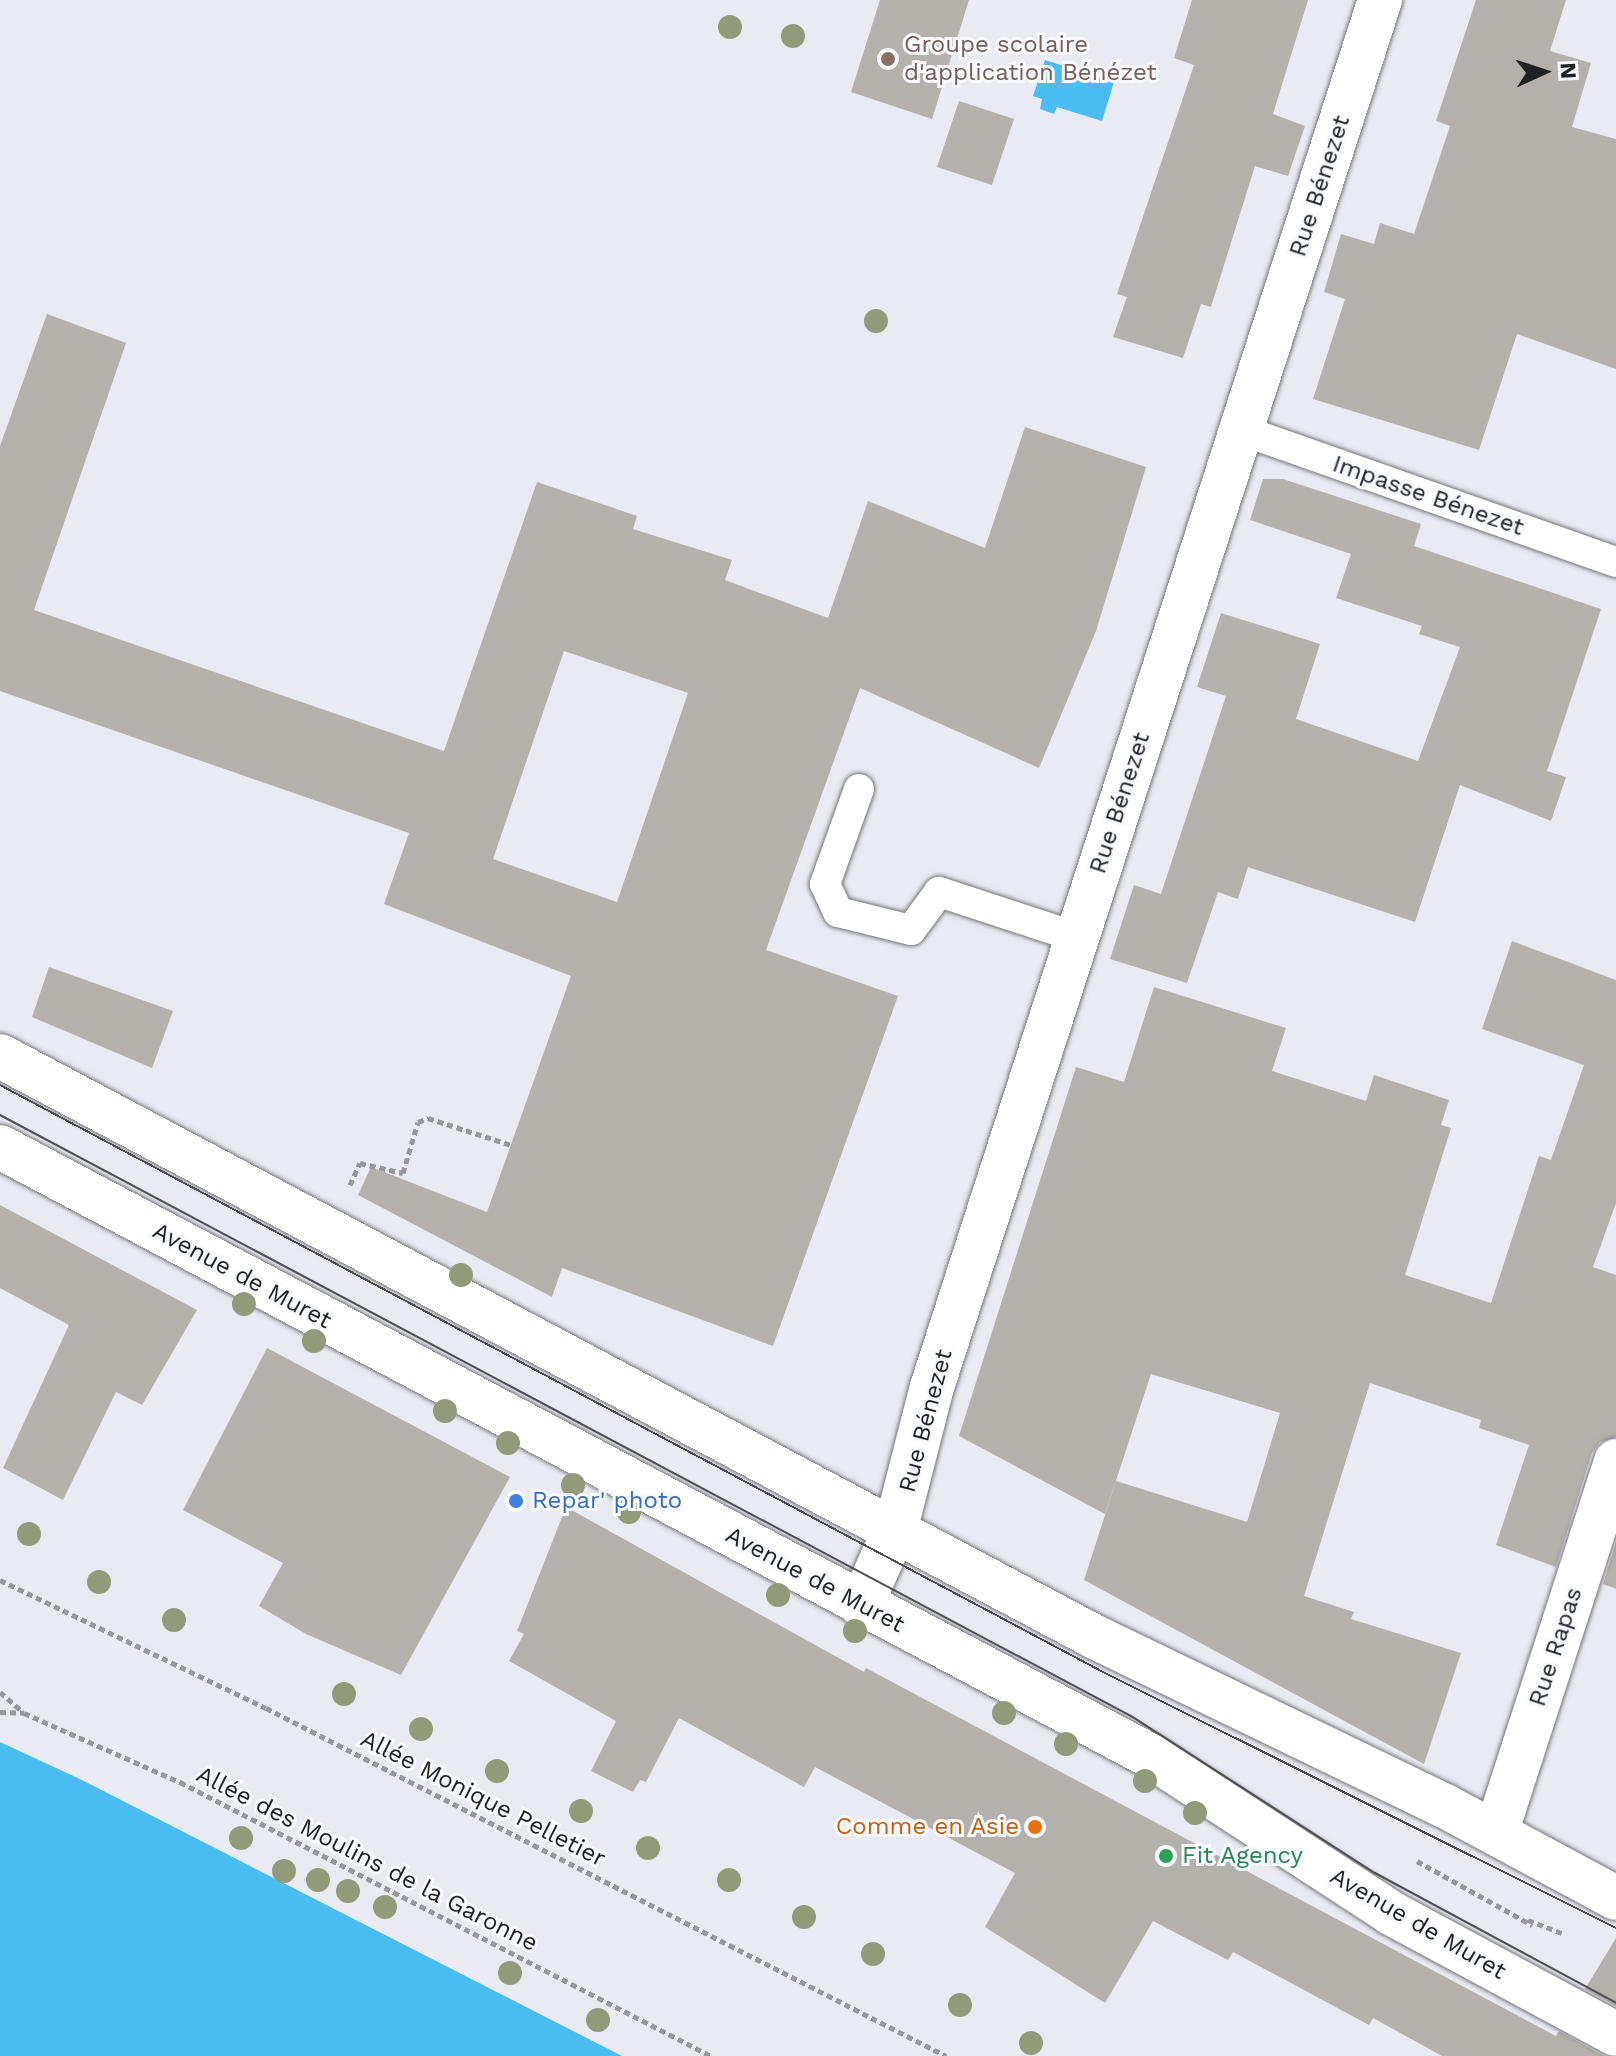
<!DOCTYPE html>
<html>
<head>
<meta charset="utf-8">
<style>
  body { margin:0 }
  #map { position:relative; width:1616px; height:2056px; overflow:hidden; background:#eaebf2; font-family:"Work Sans",sans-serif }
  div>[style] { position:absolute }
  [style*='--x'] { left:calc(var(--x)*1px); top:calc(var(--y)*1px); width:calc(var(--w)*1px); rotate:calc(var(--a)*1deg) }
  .water>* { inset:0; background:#49bdf1 }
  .building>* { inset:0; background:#b4b0ab }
  .path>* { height:5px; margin-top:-2.5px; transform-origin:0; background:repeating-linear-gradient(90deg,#96979c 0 6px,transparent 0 10px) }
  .roads { filter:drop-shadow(0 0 2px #73757a) drop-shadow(0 0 2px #73757a) }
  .service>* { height:30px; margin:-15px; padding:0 15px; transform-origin:15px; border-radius:15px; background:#fff }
  .minor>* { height:44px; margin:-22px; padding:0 22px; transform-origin:22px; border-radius:22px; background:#fff }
  .primary>* { height:44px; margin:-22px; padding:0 22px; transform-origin:22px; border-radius:22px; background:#fff }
  .tram>* { height:2px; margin:-1px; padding:0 1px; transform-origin:1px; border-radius:1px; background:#4e4f52 }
  .trees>* { width:24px; height:24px; margin:-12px; border-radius:50%; background:#919b79 }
  .dots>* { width:22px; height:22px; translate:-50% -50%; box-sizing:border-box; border:4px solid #f7f9ff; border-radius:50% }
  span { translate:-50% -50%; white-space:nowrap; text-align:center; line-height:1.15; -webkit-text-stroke:6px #f7f9ff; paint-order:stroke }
  .education-label { font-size:24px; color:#785e54 }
  .left { translate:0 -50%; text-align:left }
  .street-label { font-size:24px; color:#1f2022 }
  .shop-label { font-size:24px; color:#366cbe }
  .food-label { font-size:24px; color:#c56008 }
  .right { translate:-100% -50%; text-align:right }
  .leisure-label { font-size:24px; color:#27864d }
  .north { position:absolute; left:1504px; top:32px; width:80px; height:80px; -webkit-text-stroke:6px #f7f9ff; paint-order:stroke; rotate:87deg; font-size:22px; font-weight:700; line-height:32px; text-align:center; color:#1f2022 }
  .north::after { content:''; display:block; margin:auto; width:28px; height:36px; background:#1f2022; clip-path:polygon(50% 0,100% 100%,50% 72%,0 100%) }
</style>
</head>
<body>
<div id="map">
  <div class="water">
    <i style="clip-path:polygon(1045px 60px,1114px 82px,1102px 121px,1057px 107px,1054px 114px,1040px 109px,1042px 99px,1033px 96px)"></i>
    <i style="clip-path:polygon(0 1742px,82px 1780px,622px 2056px,0 2056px)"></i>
  </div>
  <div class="building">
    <i style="clip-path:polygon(880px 0,969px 0,932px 119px,851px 92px)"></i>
    <i style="clip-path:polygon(1192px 0,1308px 0,1273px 114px,1305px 126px,1288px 176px,1255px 166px,1211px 307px,1201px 304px,1183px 358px,1113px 337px,1127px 297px,1117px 294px,1194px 65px,1174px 58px)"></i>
    <i style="clip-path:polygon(1476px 0,1566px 0,1550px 51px,1591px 63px,1572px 127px,1616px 139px,1616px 369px,1517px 334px,1479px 450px,1313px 399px,1345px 299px,1324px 292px,1341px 234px,1374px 244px,1380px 223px,1414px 234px,1450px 126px,1436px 121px)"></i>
    <i style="clip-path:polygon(959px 101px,1014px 119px,992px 185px,937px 167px)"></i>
    <i style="clip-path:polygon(evenodd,47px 314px,126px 343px,34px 610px,444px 751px,537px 482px,637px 516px,633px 529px,732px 560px,725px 580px,828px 618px,868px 501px,985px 548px,1025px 427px,1146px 467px,1096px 631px,1039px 768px,860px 688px,766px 950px,898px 996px,773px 1346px,562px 1268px,552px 1297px,358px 1195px,371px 1167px,487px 1212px,571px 976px,384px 904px,409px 833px,0 691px,0 446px,47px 314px,564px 651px,688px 693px,617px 902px,493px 859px,564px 651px)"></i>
    <i style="clip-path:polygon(1263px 479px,1283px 479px,1421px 524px,1414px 546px,1601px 609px,1547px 771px,1566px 777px,1551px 821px,1460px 785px,1415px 922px,1248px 867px,1238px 899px,1218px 892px,1187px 983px,1110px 959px,1134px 885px,1161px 894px,1226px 696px,1197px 687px,1221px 613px,1320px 644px,1296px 719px,1418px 761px,1460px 647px,1419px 634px,1422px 626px,1336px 598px,1351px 554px,1250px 520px)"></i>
    <i style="clip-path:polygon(1512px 941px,1616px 980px,1616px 1203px,1593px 1267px,1616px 1275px,1616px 1437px,1600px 1442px,1592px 1453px,1556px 1567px,1496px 1545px,1529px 1445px,1479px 1428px,1481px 1420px,1370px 1383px,1304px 1596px,1354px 1612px,1351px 1619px,1461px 1653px,1424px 1764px,1084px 1580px,1116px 1481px,1247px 1522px,1280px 1413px,1151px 1374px,1105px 1514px,959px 1436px,1076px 1067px,1124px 1082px,1154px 987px,1286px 1028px,1272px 1071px,1366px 1101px,1374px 1075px,1449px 1100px,1441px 1125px,1451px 1128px,1405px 1275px,1491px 1303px,1539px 1156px,1551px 1160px,1584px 1065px,1482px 1029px)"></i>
    <i style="clip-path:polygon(49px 967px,173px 1011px,152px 1068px,32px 1017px)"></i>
    <i style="clip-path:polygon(0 1205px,197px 1310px,142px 1405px,116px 1392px,63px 1500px,3px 1468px,69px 1325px,0 1288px)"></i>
    <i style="clip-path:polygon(267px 1348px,510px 1477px,401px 1675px,306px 1634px,259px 1606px,283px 1563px,183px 1510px)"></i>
    <i style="clip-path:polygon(566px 1507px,864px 1672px,866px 1668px,1556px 2036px,1559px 2031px,1604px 2056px,1442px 2056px,1373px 2018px,1369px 2025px,1233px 1952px,1228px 1960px,1153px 1921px,1105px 2003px,985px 1927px,1015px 1873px,815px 1767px,804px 1787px,679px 1718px,646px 1782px,640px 1780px,633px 1792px,591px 1771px,616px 1721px,509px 1661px,524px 1634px,517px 1631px)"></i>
    <i style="clip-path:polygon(1616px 1542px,1616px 1589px,1603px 1584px)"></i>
    <i style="clip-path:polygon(1616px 1938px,1616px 2006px,1585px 1989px)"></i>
  </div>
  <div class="path">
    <i style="--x:350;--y:1185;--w:24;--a:-66"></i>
    <i style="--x:360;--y:1163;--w:44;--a:13.1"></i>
    <i style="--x:403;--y:1173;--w:53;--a:-73.6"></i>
    <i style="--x:418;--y:1122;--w:11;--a:-22"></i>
    <i style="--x:428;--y:1118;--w:87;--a:18"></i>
    <i style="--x:0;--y:1580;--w:295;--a:25.7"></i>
    <i style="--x:266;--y:1708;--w:764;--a:27.1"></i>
    <i style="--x:0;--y:1692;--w:30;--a:41"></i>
    <i style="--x:0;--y:1712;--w:24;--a:2"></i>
    <i style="--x:24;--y:1713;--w:171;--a:23.9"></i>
    <i style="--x:180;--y:1782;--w:598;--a:27.29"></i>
    <i style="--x:1417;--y:1861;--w:132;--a:29.1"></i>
    <i style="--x:1528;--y:1920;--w:39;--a:21"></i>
  </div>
  <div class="roads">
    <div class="service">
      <i style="--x:1241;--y:430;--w:398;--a:19.4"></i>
      <i style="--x:859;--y:789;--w:101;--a:109.7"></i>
      <i style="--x:825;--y:884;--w:31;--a:65"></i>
      <i style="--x:838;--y:912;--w:75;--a:13.9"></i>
      <i style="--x:911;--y:930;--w:47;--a:-53.6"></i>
      <i style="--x:939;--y:892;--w:145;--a:18.1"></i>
    </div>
    <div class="minor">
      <i style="--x:861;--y:1605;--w:85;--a:-65.8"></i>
      <i style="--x:896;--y:1527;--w:145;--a:-75.6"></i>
      <i style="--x:932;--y:1387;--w:1458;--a:-72.1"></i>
      <i style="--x:1496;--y:1833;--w:391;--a:-72.1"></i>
    </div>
    <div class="primary">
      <i style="--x:0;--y:1056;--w:1240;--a:27.95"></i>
      <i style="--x:1095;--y:1637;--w:389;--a:25.8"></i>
      <i style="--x:1445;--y:1806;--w:194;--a:28.3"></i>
      <i style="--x:0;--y:1147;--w:1300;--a:27.89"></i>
      <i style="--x:1149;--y:1755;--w:289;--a:33.1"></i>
      <i style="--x:1391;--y:1913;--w:255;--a:28.3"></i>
    </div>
  </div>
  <div class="tram">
    <i style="--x:0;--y:1085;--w:1249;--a:28.02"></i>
    <i style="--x:1103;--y:1672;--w:573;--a:26.52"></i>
    <i style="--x:0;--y:1115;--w:1281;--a:27.99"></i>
    <i style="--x:1131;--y:1716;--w:290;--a:32.8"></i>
    <i style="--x:1375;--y:1873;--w:274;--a:28.3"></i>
  </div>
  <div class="trees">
    <i style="left:730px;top:27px"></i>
    <i style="left:793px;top:36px"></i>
    <i style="left:876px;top:321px"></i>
    <i style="left:461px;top:1275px"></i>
    <i style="left:244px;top:1304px"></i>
    <i style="left:314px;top:1341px"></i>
    <i style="left:445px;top:1411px"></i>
    <i style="left:508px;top:1443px"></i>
    <i style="left:573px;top:1485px"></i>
    <i style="left:629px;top:1512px"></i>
    <i style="left:29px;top:1534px"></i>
    <i style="left:99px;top:1582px"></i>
    <i style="left:778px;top:1595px"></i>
    <i style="left:174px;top:1620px"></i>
    <i style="left:855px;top:1631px"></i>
    <i style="left:344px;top:1694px"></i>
    <i style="left:1004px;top:1713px"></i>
    <i style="left:421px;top:1729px"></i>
    <i style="left:1066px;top:1744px"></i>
    <i style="left:497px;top:1771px"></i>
    <i style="left:1145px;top:1781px"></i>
    <i style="left:581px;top:1811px"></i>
    <i style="left:1195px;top:1813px"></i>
    <i style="left:241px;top:1838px"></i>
    <i style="left:648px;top:1848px"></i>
    <i style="left:284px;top:1871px"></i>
    <i style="left:318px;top:1880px"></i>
    <i style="left:729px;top:1880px"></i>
    <i style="left:348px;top:1891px"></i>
    <i style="left:385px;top:1907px"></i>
    <i style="left:804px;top:1917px"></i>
    <i style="left:873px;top:1954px"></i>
    <i style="left:510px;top:1973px"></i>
    <i style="left:960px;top:2005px"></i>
    <i style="left:598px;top:2020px"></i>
    <i style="left:1031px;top:2043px"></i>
  </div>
  <div class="dots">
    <i style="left:888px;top:59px;background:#8d6e63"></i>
    <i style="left:516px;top:1501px;background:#3f7fe0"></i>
    <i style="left:1035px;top:1827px;background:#e8710a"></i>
    <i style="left:1166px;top:1856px;background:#2e9e5b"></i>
  </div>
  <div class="education-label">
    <span class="left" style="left:904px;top:59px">Groupe scolaire<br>d'application Bénézet</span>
  </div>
  <div class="street-label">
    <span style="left:1320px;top:186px;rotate:-72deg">Rue Bénezet</span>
    <span style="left:1428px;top:496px;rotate:19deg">Impasse Bénezet</span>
    <span style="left:1120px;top:803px;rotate:-72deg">Rue Bénezet</span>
    <span style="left:242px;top:1276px;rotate:28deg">Avenue de Muret</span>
    <span style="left:926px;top:1421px;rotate:-75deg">Rue Bénezet</span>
    <span style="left:815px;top:1580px;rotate:28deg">Avenue de Muret</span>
    <span style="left:1556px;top:1647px;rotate:-72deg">Rue Rapas</span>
    <span style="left:483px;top:1799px;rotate:27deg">Allée Monique Pelletier</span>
    <span style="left:367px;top:1859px;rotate:27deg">Allée des Moulins de la Garonne</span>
    <span style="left:1418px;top:1924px;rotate:30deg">Avenue de Muret</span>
  </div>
  <div class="shop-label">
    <span class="left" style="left:532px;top:1501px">Repar' photo</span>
  </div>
  <div class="food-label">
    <span class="right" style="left:1019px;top:1827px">Comme en Asie</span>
  </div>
  <div class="leisure-label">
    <span class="left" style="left:1182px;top:1856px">Fit Agency</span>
  </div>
  <div class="north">N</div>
</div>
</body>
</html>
